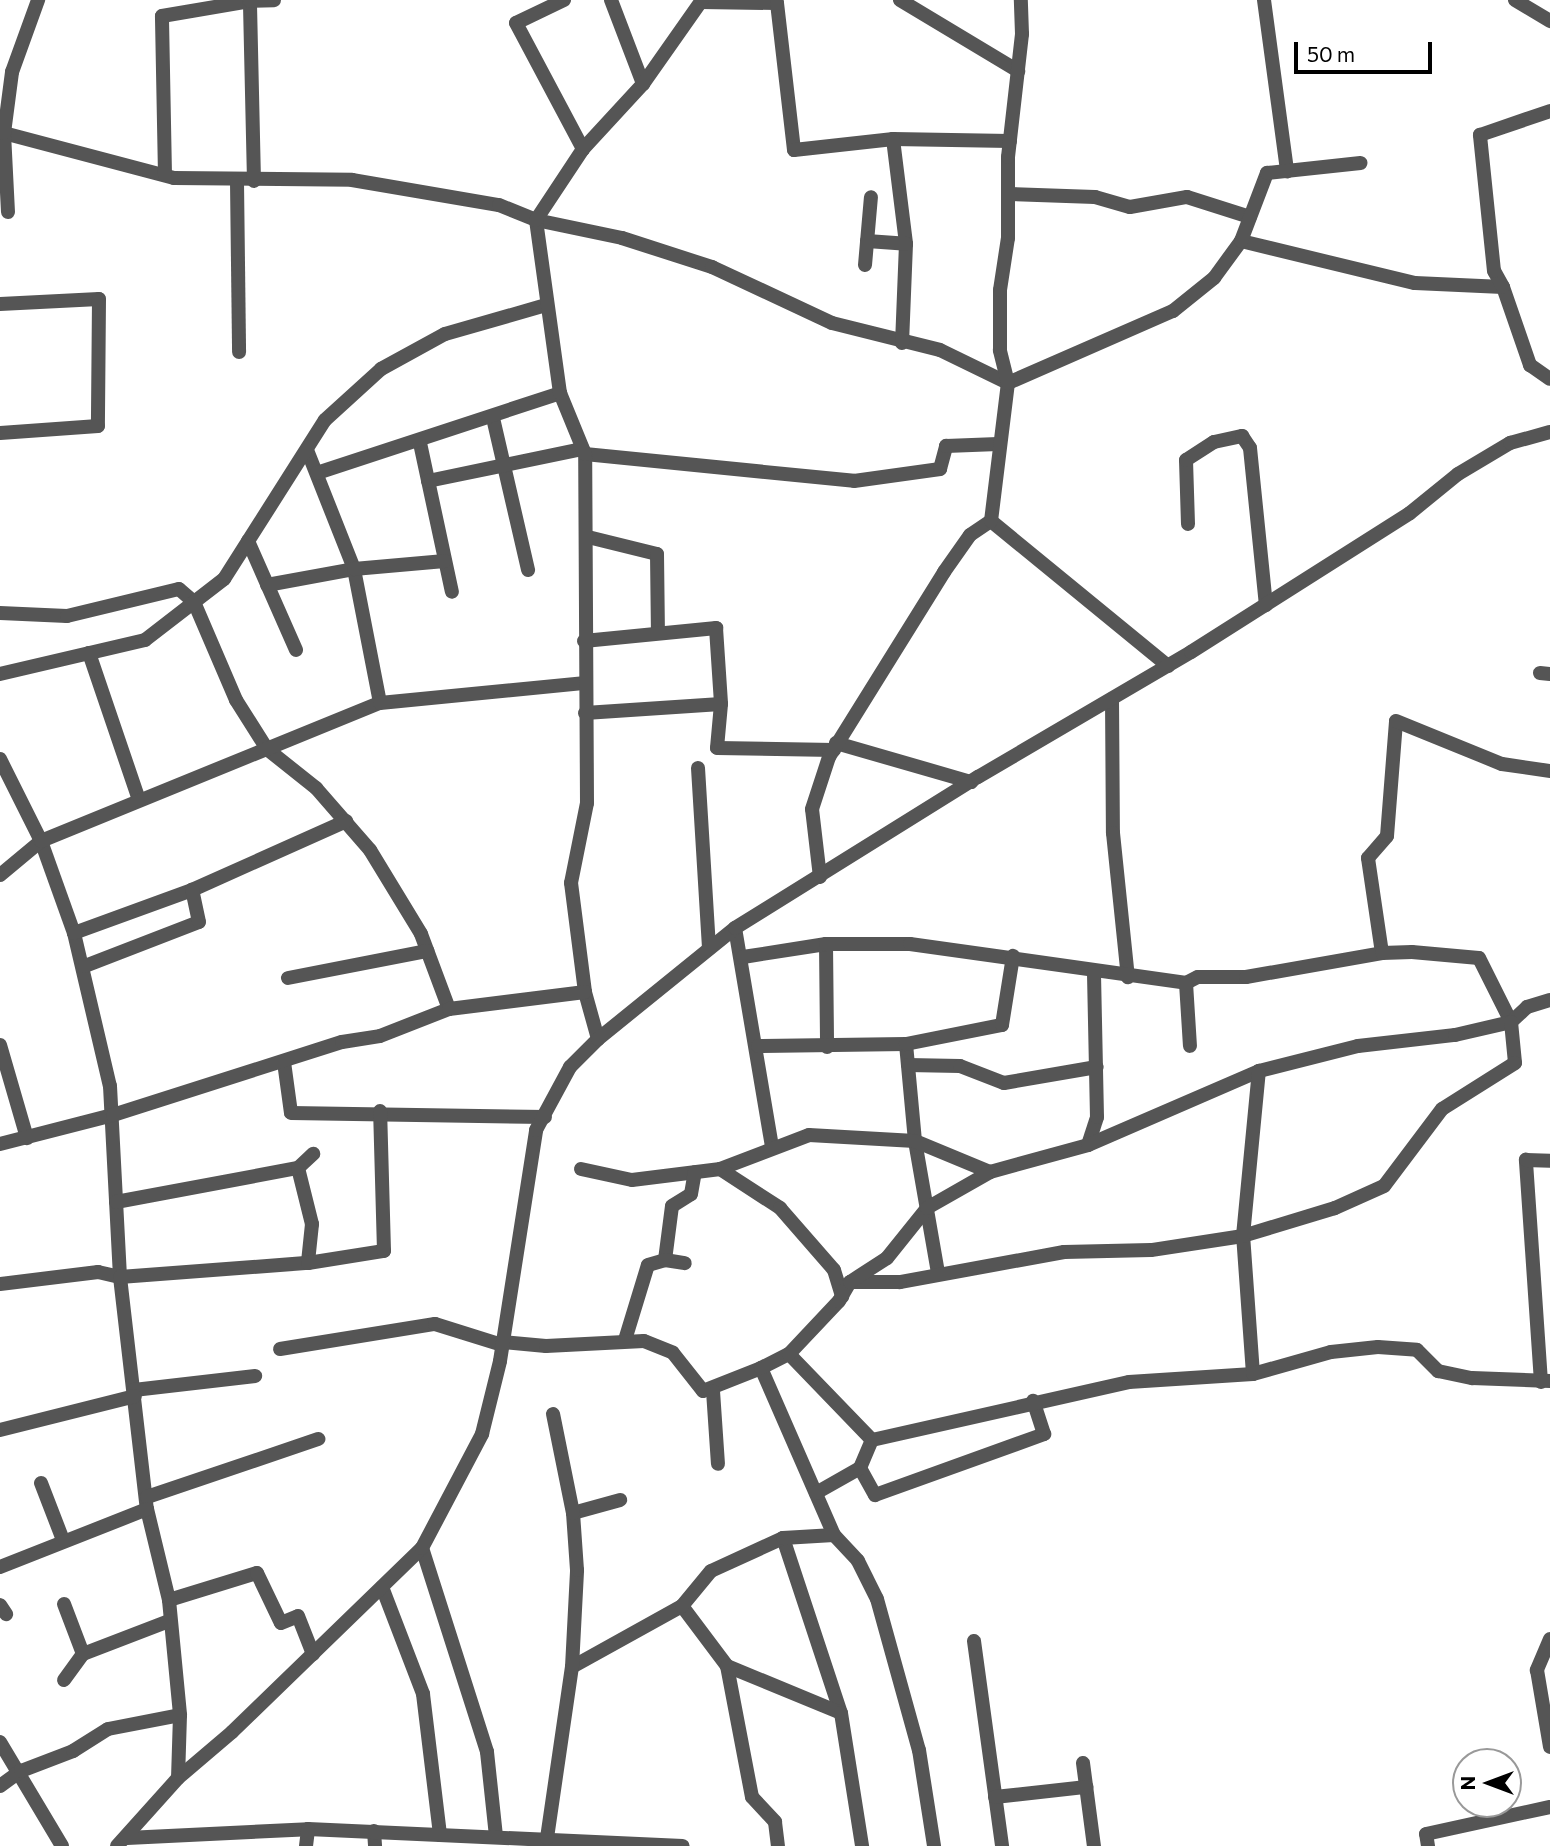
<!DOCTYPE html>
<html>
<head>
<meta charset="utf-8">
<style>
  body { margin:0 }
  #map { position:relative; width:1550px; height:1846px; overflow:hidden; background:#fff; font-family:Commissioner,sans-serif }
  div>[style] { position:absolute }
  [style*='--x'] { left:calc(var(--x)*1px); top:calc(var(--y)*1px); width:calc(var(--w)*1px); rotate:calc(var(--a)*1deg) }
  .minor>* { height:14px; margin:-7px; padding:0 7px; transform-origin:7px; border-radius:7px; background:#555 }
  span { translate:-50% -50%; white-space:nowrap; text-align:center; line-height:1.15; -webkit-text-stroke:5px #fff; paint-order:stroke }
  .north { position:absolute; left:1452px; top:1748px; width:70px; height:70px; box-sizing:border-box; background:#fff; border:2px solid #999; border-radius:50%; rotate:270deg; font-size:19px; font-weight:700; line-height:28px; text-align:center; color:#000 }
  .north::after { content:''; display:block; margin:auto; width:24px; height:32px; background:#000; clip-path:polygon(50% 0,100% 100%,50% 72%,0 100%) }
  .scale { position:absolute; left:1294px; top:42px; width:138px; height:32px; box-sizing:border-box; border:4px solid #000; border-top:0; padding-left:9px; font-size:21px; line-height:24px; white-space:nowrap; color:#000; -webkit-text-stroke:5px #fff; paint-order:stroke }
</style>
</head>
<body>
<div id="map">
  <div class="minor">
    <i style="--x:564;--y:0;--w:53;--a:154.4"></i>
    <i style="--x:516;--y:23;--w:143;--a:62"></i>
    <i style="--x:611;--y:0;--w:90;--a:69.1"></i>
    <i style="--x:900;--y:0;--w:138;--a:31"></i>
    <i style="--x:1264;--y:0;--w:173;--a:82.3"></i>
    <i style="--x:1515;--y:0;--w:41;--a:31"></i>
    <i style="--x:701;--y:2;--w:76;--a:0.8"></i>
    <i style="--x:777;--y:3;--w:148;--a:83.4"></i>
    <i style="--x:794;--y:150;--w:100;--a:-6.3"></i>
    <i style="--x:893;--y:139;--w:117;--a:1"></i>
    <i style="--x:0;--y:132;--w:180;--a:14.8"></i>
    <i style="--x:174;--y:178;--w:178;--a:0.6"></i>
    <i style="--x:352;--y:180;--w:149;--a:9.7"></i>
    <i style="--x:499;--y:205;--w:40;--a:22"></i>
    <i style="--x:536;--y:220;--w:88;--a:11.8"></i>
    <i style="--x:622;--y:238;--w:95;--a:17.9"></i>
    <i style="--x:712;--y:267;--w:132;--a:25"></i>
    <i style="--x:832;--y:323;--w:111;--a:14"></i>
    <i style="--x:940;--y:350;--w:76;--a:25.9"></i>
    <i style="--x:1008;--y:383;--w:180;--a:-23.6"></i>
    <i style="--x:1173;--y:311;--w:53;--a:-38.8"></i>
    <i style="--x:1214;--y:278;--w:46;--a:-53.9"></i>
    <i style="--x:1241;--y:241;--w:179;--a:13.6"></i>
    <i style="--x:1415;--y:283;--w:88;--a:2.6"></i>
    <i style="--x:1503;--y:287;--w:83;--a:70.9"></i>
    <i style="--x:1530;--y:365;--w:24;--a:35"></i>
    <i style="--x:893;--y:139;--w:106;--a:82.9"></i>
    <i style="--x:906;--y:244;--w:99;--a:92.3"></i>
    <i style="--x:165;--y:175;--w:159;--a:-91.1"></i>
    <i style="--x:162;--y:16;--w:89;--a:-9.7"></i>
    <i style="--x:254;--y:181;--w:180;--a:-91.3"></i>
    <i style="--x:250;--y:1;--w:24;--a:-2"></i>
    <i style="--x:237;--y:182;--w:170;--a:89.3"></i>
    <i style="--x:1008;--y:194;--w:87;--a:2"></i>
    <i style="--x:1095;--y:197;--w:36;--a:16"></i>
    <i style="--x:1130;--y:207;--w:58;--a:-10"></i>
    <i style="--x:1187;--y:197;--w:66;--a:17.6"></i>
    <i style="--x:8;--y:212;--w:79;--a:-92.9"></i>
    <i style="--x:4;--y:133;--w:62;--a:-82.5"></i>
    <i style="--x:12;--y:72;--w:77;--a:-70.1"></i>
    <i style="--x:867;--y:241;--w:39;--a:4"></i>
    <i style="--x:1241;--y:241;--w:73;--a:-69.1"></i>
    <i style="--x:1267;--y:173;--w:94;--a:-6.1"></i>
    <i style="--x:865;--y:265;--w:68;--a:-85"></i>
    <i style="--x:1503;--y:287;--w:18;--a:-119"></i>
    <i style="--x:1494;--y:271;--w:137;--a:-95.9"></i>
    <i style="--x:1480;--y:135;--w:74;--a:-18.9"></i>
    <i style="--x:0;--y:304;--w:99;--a:-2.9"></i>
    <i style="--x:99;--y:299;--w:127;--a:90.5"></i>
    <i style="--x:98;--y:426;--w:98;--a:175.9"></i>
    <i style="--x:493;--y:418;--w:156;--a:77"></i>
    <i style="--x:420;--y:443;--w:152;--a:77.9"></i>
    <i style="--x:307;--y:450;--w:128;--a:68.4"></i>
    <i style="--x:354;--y:569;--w:136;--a:79"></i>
    <i style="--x:585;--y:454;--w:270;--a:5.7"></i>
    <i style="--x:854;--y:481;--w:87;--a:-7.9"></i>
    <i style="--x:940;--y:469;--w:24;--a:-75"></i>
    <i style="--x:946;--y:446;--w:52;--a:-2.2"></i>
    <i style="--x:317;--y:473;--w:256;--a:-18.2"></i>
    <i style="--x:428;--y:481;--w:158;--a:-11.7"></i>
    <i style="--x:991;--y:521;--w:229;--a:39.3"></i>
    <i style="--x:1188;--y:524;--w:64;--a:-91.8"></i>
    <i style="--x:1186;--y:460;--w:33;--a:-33"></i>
    <i style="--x:1214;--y:442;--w:29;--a:-12"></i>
    <i style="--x:1242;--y:436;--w:14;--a:56"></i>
    <i style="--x:1250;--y:448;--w:158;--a:84.2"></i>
    <i style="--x:588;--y:537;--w:71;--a:13.8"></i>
    <i style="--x:657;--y:554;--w:79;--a:89.3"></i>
    <i style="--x:248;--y:541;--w:119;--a:66.2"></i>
    <i style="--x:267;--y:585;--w:88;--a:-10.4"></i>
    <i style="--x:354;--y:569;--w:91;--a:-5"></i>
    <i style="--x:0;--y:613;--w:67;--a:2.6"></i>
    <i style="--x:67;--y:616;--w:115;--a:-13.6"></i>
    <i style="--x:179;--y:589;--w:20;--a:41"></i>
    <i style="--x:194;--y:602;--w:107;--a:66.8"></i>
    <i style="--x:236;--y:700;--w:58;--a:57.7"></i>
    <i style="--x:267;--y:749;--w:63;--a:38.5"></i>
    <i style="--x:316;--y:788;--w:82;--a:48.9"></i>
    <i style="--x:370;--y:850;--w:98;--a:58.7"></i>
    <i style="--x:421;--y:934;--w:80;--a:69.5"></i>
    <i style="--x:584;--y:641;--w:133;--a:-5.6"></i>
    <i style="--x:716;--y:628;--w:76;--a:86.2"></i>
    <i style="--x:721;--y:704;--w:44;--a:95.2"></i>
    <i style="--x:717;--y:748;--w:117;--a:1"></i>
    <i style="--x:89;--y:653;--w:155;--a:71.2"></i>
    <i style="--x:1540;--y:673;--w:10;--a:6"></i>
    <i style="--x:0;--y:674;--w:149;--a:-13.2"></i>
    <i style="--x:145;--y:640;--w:100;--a:-37.7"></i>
    <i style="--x:224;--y:579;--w:188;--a:-57.6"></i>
    <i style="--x:325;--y:420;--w:76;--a:-42.3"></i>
    <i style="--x:381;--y:369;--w:73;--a:-28.7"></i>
    <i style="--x:445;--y:334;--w:105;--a:-16"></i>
    <i style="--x:1112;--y:699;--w:134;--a:89.6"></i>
    <i style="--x:1113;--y:833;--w:145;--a:84.1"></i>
    <i style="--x:585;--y:713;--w:136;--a:-3.8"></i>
    <i style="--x:836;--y:743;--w:141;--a:16.1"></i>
    <i style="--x:0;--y:759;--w:92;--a:63.4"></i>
    <i style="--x:41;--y:841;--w:98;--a:70.3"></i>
    <i style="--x:74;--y:933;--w:157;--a:76.8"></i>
    <i style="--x:110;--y:1086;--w:191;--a:87"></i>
    <i style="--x:120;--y:1277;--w:234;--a:83.4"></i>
    <i style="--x:147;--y:1509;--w:94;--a:76.4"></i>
    <i style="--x:169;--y:1600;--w:116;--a:84.5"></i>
    <i style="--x:180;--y:1715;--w:63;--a:91.8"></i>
    <i style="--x:698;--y:768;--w:181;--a:86.5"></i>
    <i style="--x:0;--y:875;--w:53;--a:-39.7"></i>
    <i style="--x:41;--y:841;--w:366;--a:-22.2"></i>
    <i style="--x:380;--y:703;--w:204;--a:-5.6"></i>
    <i style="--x:820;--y:877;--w:68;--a:-96.7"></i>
    <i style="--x:812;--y:809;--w:55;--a:-71.9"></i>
    <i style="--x:829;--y:757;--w:218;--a:-58.1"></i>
    <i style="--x:944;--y:572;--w:45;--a:-54.9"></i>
    <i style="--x:970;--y:535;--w:25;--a:-34"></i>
    <i style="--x:991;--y:521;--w:139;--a:-83"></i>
    <i style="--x:1008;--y:383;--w:34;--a:-104"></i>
    <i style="--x:1000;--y:350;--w:60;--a:-90"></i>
    <i style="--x:1000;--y:290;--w:53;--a:-81.3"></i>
    <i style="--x:1008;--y:238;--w:81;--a:-90"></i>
    <i style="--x:1008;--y:157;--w:124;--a:-83.5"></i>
    <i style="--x:1022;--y:34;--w:34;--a:-92"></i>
    <i style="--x:735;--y:928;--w:221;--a:80.4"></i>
    <i style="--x:74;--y:933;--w:126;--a:-20"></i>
    <i style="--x:192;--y:890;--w:169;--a:-24.1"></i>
    <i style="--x:826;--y:944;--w:103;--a:89.4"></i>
    <i style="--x:1382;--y:953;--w:96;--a:-98.4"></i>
    <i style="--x:1368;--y:858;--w:29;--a:-49"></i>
    <i style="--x:1387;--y:836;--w:115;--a:-85.5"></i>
    <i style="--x:1396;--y:721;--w:114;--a:22.1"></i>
    <i style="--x:1502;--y:764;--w:49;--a:8.3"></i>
    <i style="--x:743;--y:957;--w:84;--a:-8.9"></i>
    <i style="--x:826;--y:944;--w:84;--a:0"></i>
    <i style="--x:910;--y:944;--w:279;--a:8"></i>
    <i style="--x:1186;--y:983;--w:13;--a:-27"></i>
    <i style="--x:1198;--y:977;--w:48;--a:0"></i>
    <i style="--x:1246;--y:977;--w:138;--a:-10"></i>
    <i style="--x:1382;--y:953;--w:30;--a:-2"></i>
    <i style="--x:1412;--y:952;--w:67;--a:5.1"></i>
    <i style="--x:1479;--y:958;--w:72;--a:63.4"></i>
    <i style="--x:1511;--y:1022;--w:22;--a:-43"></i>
    <i style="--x:1527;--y:1007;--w:24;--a:-17"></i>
    <i style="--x:85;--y:966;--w:122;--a:-21.1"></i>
    <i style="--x:199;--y:922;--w:33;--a:-102"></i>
    <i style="--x:288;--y:978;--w:142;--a:-11"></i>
    <i style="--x:1186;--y:983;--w:63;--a:86.4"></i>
    <i style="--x:598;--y:1039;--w:49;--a:-105.5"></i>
    <i style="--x:585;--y:992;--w:110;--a:-97.3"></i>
    <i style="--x:571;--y:883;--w:82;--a:-78.7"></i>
    <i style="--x:587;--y:803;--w:349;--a:-90.3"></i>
    <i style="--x:585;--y:454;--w:66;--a:-112.3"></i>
    <i style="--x:560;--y:393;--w:175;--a:-97.9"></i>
    <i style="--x:536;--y:220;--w:85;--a:-56.5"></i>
    <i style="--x:583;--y:149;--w:88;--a:-47.3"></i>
    <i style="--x:643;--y:84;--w:103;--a:-54.9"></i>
    <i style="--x:906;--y:1044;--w:97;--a:84.7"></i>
    <i style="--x:915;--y:1141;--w:134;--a:80.1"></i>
    <i style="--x:0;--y:1045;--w:97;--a:73.8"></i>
    <i style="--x:758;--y:1046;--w:148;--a:-0.8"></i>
    <i style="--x:906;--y:1044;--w:98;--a:-11.2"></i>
    <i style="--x:1002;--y:1025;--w:70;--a:-80.9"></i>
    <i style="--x:284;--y:1062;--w:51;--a:82.2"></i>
    <i style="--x:291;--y:1113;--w:254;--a:0.9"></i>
    <i style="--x:908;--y:1065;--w:52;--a:1.1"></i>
    <i style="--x:960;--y:1066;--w:47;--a:21.1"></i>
    <i style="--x:1004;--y:1083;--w:94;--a:-9.8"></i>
    <i style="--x:0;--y:1144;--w:117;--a:-14.4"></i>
    <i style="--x:113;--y:1115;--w:240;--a:-17.7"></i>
    <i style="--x:342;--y:1042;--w:38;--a:-9"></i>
    <i style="--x:380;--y:1036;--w:74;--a:-21.4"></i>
    <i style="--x:449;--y:1009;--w:137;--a:-7.1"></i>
    <i style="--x:1088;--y:1145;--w:29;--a:-72"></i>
    <i style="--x:1097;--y:1117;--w:145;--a:-91.2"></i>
    <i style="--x:298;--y:1168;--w:58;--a:76"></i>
    <i style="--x:312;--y:1224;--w:39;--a:96"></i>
    <i style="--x:581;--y:1169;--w:52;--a:12.2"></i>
    <i style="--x:632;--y:1180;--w:89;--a:-7.1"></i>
    <i style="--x:720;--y:1169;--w:95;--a:-20.9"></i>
    <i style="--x:809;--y:1135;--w:106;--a:3.2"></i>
    <i style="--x:915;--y:1141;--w:81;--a:22.5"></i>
    <i style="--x:990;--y:1172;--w:102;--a:-15.4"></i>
    <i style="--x:1088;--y:1145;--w:186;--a:-23.4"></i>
    <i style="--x:1259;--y:1071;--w:102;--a:-14.2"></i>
    <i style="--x:1358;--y:1046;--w:98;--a:-6.5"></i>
    <i style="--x:1455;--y:1035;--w:57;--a:-13.1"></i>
    <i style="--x:1511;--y:1022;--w:41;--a:84.4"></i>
    <i style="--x:1515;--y:1063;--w:86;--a:147.8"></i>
    <i style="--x:1442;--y:1109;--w:96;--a:127"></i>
    <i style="--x:1384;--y:1186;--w:54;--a:155.8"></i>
    <i style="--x:1335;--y:1208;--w:96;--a:163.1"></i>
    <i style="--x:1243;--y:1236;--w:93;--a:171.3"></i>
    <i style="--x:1151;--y:1250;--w:87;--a:178.7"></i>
    <i style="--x:1064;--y:1252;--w:167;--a:169.6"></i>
    <i style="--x:900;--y:1282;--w:50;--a:180"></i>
    <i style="--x:720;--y:1169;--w:72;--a:33"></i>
    <i style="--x:780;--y:1208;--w:82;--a:48.9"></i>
    <i style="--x:834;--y:1270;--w:28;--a:73"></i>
    <i style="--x:116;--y:1202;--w:185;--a:-10.6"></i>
    <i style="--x:298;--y:1168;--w:21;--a:-43"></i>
    <i style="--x:665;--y:1260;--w:54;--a:-82.6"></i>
    <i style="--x:672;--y:1206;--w:22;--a:-32"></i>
    <i style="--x:691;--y:1194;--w:22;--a:-80"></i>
    <i style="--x:0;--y:1284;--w:99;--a:-7"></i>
    <i style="--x:98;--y:1272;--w:23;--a:13"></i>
    <i style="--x:120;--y:1277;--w:189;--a:-4.3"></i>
    <i style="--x:308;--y:1263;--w:77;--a:-9"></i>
    <i style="--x:384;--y:1251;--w:140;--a:-91.6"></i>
    <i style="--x:625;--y:1340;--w:78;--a:-73"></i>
    <i style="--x:648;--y:1265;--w:18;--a:-16"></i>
    <i style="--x:665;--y:1260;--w:20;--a:9"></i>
    <i style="--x:502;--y:1342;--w:44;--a:5.2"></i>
    <i style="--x:546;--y:1346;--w:98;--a:-2.9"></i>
    <i style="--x:644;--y:1341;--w:31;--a:22"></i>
    <i style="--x:673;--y:1353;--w:48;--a:51.7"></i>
    <i style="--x:703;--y:1391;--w:62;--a:-21.6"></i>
    <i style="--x:761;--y:1368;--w:182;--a:66.4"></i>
    <i style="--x:834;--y:1535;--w:35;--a:47"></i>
    <i style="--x:858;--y:1561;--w:42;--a:63.4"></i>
    <i style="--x:877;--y:1599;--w:157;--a:74.5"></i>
    <i style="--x:919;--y:1750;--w:97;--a:81.1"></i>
    <i style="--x:280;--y:1349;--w:157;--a:-9.2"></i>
    <i style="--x:435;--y:1324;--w:70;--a:17.4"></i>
    <i style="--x:789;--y:1354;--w:120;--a:46"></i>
    <i style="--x:761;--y:1368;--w:31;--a:-27"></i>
    <i style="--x:789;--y:1354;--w:73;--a:-46.7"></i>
    <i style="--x:839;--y:1301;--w:22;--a:-60"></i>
    <i style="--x:850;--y:1282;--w:44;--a:-33"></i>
    <i style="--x:887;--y:1258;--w:64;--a:-51.3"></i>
    <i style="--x:927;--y:1208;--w:73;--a:-29.7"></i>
    <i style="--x:1253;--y:1374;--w:138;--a:-94.1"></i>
    <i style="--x:1243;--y:1236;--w:166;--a:-84.5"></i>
    <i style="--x:1541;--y:1382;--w:223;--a:-93.9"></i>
    <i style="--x:1526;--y:1160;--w:24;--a:2"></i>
    <i style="--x:134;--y:1390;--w:122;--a:-6.6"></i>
    <i style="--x:713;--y:1391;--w:73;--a:86.1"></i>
    <i style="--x:0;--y:1430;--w:139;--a:-14.1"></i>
    <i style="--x:860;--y:1468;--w:31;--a:61"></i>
    <i style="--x:875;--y:1495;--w:180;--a:-19.8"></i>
    <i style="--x:1044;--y:1434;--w:35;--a:-108"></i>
    <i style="--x:41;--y:1483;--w:61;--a:68.9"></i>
    <i style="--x:816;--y:1493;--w:51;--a:-29.6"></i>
    <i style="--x:860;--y:1468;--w:30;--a:-67"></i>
    <i style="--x:872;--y:1440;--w:263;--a:-12.7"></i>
    <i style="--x:1129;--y:1382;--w:124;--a:-3.7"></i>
    <i style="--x:1253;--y:1374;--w:81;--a:-15.8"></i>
    <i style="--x:1331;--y:1352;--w:47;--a:-6.1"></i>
    <i style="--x:1378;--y:1347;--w:39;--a:4"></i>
    <i style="--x:1417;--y:1350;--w:30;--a:45"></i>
    <i style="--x:1438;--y:1371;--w:35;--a:12"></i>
    <i style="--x:1472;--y:1378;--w:78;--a:2.2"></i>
    <i style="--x:147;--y:1497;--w:181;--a:-18.7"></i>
    <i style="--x:573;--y:1513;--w:49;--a:-15.5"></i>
    <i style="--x:783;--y:1538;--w:184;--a:71.7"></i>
    <i style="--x:422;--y:1548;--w:214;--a:72.3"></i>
    <i style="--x:487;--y:1752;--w:84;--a:83.9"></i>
    <i style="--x:0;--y:1567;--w:158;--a:-21.5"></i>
    <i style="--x:382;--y:1587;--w:115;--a:69"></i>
    <i style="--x:423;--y:1694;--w:142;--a:83.1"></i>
    <i style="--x:169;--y:1600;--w:92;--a:-17.1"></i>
    <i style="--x:257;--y:1573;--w:55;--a:64.4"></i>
    <i style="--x:281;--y:1623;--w:18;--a:-22"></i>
    <i style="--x:298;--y:1616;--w:41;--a:68.5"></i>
    <i style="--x:64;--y:1604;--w:53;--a:69.2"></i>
    <i style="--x:0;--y:1605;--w:11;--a:56"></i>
    <i style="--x:682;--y:1606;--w:75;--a:53.1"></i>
    <i style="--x:727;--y:1666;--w:133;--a:79.2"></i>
    <i style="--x:752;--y:1797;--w:34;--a:47"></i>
    <i style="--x:775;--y:1822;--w:24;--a:83"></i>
    <i style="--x:1550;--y:1639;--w:34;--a:113"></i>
    <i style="--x:1537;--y:1670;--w:78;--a:80.4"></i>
    <i style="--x:974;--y:1641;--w:207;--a:82.2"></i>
    <i style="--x:727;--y:1666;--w:123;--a:22.4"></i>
    <i style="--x:841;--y:1713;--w:135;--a:81"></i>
    <i style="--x:572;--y:1667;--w:126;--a:-29"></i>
    <i style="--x:682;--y:1606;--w:45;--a:-50.4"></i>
    <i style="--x:711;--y:1571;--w:79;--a:-24.6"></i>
    <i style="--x:783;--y:1538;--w:51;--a:-3.4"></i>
    <i style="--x:64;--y:1680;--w:32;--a:-54"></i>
    <i style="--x:83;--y:1654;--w:92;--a:-21"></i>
    <i style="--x:0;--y:1742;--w:121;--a:59.2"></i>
    <i style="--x:1083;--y:1763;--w:84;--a:82.5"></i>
    <i style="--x:0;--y:1786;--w:26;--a:-36"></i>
    <i style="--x:21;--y:1771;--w:56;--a:-21"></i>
    <i style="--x:73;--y:1751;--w:41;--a:-32.2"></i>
    <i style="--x:108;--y:1729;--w:73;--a:-11"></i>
    <i style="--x:995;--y:1797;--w:92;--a:-6.3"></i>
    <i style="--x:374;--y:1831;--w:15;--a:86"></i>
    <i style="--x:127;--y:1838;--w:181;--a:-2.8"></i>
    <i style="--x:308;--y:1829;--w:375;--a:2.6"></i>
    <i style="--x:547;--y:1838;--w:173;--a:-81.7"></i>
    <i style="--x:572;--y:1667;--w:97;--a:-87"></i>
    <i style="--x:577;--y:1570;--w:57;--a:-94"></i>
    <i style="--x:573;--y:1513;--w:101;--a:-101.4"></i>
    <i style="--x:117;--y:1846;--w:91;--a:-48.1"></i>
    <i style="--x:178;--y:1778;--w:71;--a:-40.4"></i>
    <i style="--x:232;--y:1732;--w:264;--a:-44.1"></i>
    <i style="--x:422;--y:1548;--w:129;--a:-62.2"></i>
    <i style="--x:482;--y:1434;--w:75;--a:-76.1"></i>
    <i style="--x:500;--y:1361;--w:234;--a:-81.1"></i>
    <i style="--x:536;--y:1130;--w:72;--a:-61.6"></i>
    <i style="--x:570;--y:1067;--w:40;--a:-45"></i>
    <i style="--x:598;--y:1039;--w:176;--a:-39"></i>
    <i style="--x:735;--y:928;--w:286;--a:-31.9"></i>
    <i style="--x:978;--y:777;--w:247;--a:-30.4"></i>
    <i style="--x:1191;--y:652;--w:259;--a:-32.4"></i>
    <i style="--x:1410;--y:513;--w:62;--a:-39.1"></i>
    <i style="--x:1458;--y:474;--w:61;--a:-30.8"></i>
    <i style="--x:1510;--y:443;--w:41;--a:-15.4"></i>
    <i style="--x:306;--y:1846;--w:17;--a:-83"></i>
    <i style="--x:1428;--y:1846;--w:12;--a:-99"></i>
    <i style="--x:1426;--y:1834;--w:127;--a:-12.3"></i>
  </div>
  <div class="north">N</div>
  <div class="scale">50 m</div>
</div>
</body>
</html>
